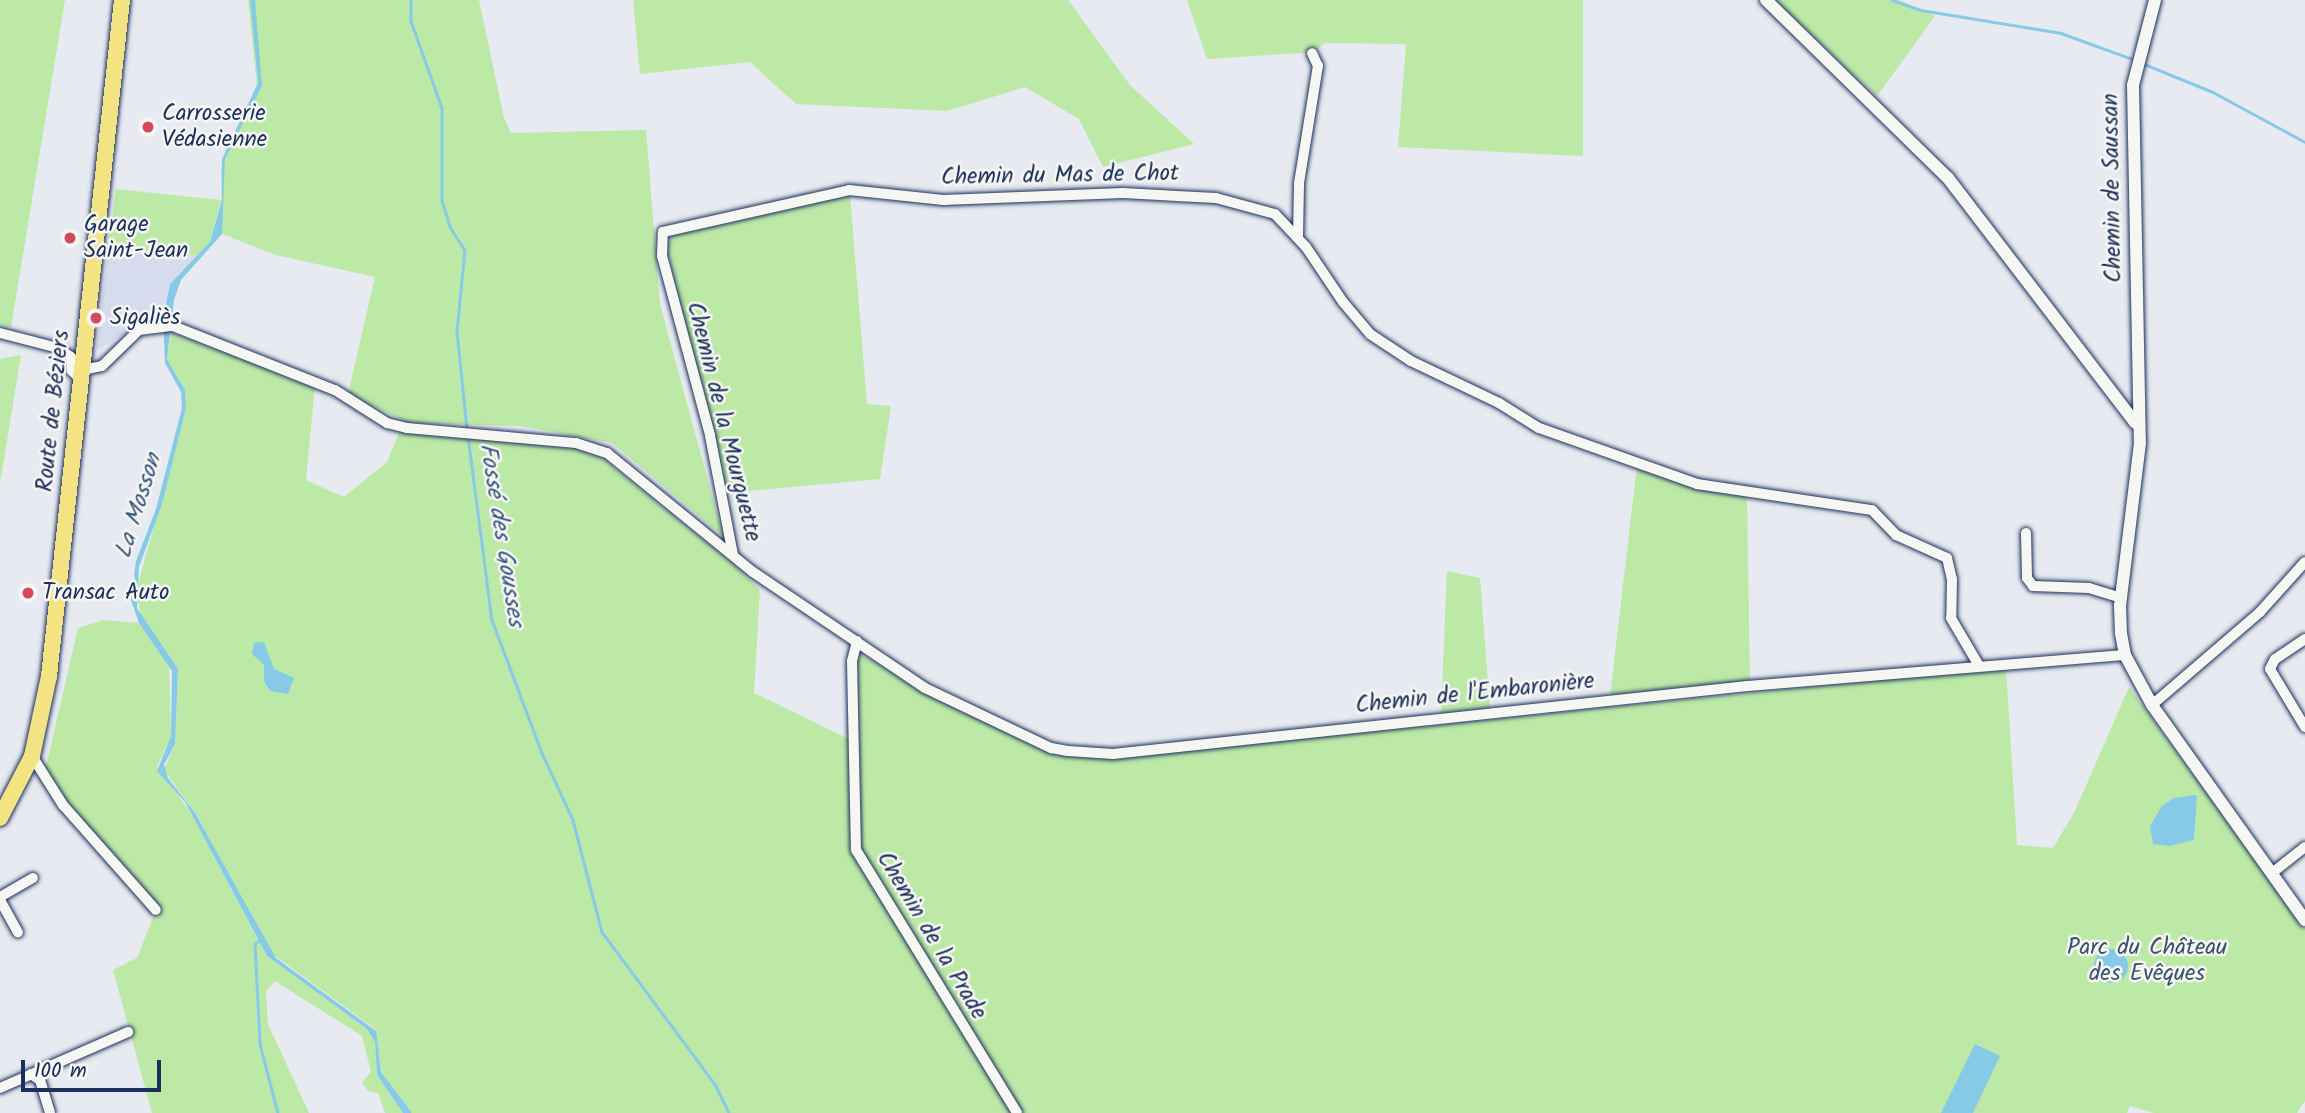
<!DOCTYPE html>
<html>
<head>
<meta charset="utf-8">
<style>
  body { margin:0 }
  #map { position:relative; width:2305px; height:1113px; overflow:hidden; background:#e7eaf0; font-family:Kalam,sans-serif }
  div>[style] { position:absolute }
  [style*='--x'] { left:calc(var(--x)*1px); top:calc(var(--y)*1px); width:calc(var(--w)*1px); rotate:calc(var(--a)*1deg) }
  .built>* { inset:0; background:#d6dbee }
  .green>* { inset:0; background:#bce9a6 }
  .water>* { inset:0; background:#87cae8 }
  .round { border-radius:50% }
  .stream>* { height:2.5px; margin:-1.25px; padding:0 1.25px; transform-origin:1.25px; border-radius:1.25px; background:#87cae8 }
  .roads { filter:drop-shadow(0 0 2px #1b2f5e) drop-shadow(0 0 2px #1b2f5e) }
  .minor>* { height:10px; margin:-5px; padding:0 5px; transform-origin:5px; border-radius:5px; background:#f6f6f2 }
  .tertiary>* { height:12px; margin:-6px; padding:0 6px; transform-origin:6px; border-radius:6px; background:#f6f6f2 }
  .primary>* { height:16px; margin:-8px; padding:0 8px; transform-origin:8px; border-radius:8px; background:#f4e382 }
  .dots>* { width:19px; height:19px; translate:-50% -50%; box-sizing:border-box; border:4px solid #f6f6f2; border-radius:50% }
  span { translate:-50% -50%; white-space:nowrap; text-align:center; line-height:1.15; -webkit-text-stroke:5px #f6f6f2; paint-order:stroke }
  .poi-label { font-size:23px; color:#1b2f5e }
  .left { translate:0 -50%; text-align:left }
  .street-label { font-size:23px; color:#1b2f5e }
  .park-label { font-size:23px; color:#3b546c }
  .water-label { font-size:24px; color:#365680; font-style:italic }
  .scale { position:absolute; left:21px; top:1060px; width:140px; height:32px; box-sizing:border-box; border:4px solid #1b2f5e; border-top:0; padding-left:9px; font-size:21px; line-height:24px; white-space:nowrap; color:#1b2f5e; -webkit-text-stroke:5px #f6f6f2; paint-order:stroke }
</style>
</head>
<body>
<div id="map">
  <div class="built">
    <i style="clip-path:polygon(108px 247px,200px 256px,178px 274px,163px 319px,145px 323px,96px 350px)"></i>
  </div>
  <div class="green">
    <i style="clip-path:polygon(0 0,65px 0,11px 327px,0 326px)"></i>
    <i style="clip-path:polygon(248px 0,479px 0,504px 118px,511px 133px,646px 130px,660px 304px,723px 536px,612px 443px,520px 426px,409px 423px,348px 394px,375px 277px,276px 255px,222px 234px,221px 167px,257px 85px)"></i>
    <i style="clip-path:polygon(633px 0,1068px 0,1130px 85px,1194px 144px,1103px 167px,1079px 119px,1025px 87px,947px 111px,796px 104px,750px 62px,640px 74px)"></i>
    <i style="clip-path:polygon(1187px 0,1583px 0,1583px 156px,1398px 147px,1406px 44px,1324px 43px,1315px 52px,1207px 59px)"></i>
    <i style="clip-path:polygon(1774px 0,1899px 0,1935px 16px,1877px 96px)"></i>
    <i style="clip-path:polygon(116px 189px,221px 200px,210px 242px,200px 256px,108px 247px)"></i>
    <i style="clip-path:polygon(850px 195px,867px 404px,891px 406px,880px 479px,727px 493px,666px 246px,676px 232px)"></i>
    <i style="clip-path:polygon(171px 333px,315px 385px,306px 480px,344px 497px,387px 462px,400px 431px,572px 447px,603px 459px,736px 566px,760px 590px,754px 693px,849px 739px,852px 851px,1013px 1113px,412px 1113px,381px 1072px,375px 1029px,274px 955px,195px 813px,164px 770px,175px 744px,178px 669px,142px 621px,136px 592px,186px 408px,185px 390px,167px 359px)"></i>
    <i style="clip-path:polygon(21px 355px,0 483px,0 359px)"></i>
    <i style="clip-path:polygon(1637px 465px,1747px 496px,1750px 681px,1610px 697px)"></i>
    <i style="clip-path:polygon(1447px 571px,1480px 578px,1490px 709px,1441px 715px)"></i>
    <i style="clip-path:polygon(104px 620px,139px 623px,169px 664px,171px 736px,157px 767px,189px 810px,267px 956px,367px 1029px,375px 1042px,377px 1075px,403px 1113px,385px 1113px,378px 1093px,368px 1091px,362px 1082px,371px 1072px,362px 1036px,275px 981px,266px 991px,268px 1024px,309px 1113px,152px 1113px,113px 970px,137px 958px,156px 910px,66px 803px,45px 771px,78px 628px)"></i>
    <i style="clip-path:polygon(847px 648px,1050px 751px,1113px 758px,2006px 667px,2017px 845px,2053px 848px,2075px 811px,2129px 687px,2305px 929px,2305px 1101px,2297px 1113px,2154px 1113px,2130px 1106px,2127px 1113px,1022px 1113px,858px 851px)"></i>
  </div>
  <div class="water">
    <i style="clip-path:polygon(250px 0,255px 0,262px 86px,225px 159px,222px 234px,181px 280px,174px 300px,167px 359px,185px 390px,186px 408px,162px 504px,139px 567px,137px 608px,178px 669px,175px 744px,164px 765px,168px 778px,195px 813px,276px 958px,376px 1031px,381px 1072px,412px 1113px,403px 1113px,377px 1075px,375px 1042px,367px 1029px,267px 956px,185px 802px,157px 771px,171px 736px,172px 671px,139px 623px,131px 600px,136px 561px,156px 509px,182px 408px,181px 392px,165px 363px,163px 319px,170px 284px,210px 242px,222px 199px,222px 159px,258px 83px)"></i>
    <i style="clip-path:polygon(264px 642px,274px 669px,294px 678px,288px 694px,270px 691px,264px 681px,264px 665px,252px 654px,254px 643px)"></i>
    <i style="clip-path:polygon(2197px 795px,2194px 840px,2170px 846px,2153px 844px,2150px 826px,2162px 806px,2174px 798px)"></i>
    <i class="round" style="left:2094px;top:949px;width:34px;height:34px"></i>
    <i style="clip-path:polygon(1975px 1044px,2000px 1056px,1973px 1113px,1941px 1113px)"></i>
  </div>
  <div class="stream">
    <i style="--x:411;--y:0;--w:21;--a:90"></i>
    <i style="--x:411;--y:21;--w:92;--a:70.4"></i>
    <i style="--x:442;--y:108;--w:92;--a:90"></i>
    <i style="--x:442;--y:200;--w:28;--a:73"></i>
    <i style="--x:450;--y:227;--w:27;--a:57"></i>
    <i style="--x:465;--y:250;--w:81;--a:95.6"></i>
    <i style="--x:457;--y:331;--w:100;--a:84.2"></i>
    <i style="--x:1892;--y:0;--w:31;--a:19"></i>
    <i style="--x:1921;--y:10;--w:142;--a:9.3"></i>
    <i style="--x:2061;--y:33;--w:79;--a:20"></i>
    <i style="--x:2144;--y:64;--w:74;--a:22.1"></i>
    <i style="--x:2213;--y:92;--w:105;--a:28.5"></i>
    <i style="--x:468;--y:436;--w:186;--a:82.6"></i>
    <i style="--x:492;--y:620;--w:142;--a:69.4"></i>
    <i style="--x:542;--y:753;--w:74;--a:65.2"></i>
    <i style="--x:573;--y:820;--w:116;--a:75.5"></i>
    <i style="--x:602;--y:932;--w:189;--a:53.4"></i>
    <i style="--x:715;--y:1084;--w:32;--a:64"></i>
    <i style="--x:261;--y:940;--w:7;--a:146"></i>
    <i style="--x:255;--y:944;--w:100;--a:87.1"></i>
    <i style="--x:260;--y:1044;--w:71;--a:75.4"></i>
  </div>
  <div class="roads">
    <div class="minor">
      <i style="--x:1298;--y:237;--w:54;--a:-88.9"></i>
      <i style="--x:1299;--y:183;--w:119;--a:-80.8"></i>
      <i style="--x:1318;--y:66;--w:14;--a:-115"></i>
      <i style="--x:0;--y:333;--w:60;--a:14.5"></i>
      <i style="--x:58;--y:348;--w:16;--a:35"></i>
      <i style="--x:71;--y:357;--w:14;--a:86"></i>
      <i style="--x:72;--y:371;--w:11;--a:45"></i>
      <i style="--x:82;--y:370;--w:20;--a:-11"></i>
      <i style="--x:102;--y:366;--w:52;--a:-44.2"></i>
      <i style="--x:139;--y:330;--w:34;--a:-7"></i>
      <i style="--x:173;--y:326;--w:174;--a:21.6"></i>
      <i style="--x:335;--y:390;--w:62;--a:32.4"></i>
      <i style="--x:387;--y:423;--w:21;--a:14"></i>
      <i style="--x:407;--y:428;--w:170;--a:5.1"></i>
      <i style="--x:576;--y:443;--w:33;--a:18"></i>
      <i style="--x:607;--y:453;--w:188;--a:39.2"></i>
      <i style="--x:753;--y:572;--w:207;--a:34"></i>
      <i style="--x:925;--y:688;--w:140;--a:25.5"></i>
      <i style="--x:1051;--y:748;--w:17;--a:10"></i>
      <i style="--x:1068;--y:751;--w:45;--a:3.8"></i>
      <i style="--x:1113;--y:754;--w:638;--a:-6.12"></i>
      <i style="--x:1747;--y:686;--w:379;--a:-4.7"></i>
      <i style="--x:2026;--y:533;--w:45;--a:88.7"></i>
      <i style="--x:2027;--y:578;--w:10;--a:53"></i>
      <i style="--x:2033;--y:586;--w:56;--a:2"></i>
      <i style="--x:2089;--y:588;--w:34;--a:17"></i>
      <i style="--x:733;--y:555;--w:122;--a:-100.9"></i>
      <i style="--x:710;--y:435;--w:185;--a:-105"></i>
      <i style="--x:662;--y:256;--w:24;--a:-88"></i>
      <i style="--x:663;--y:232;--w:191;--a:-12.7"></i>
      <i style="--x:849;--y:190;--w:95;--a:6.1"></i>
      <i style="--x:943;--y:200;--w:180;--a:-2.2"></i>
      <i style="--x:1123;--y:193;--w:93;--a:3.1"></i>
      <i style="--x:1216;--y:198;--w:61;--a:15.2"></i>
      <i style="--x:1275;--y:214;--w:45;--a:46.8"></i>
      <i style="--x:1306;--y:247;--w:66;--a:56.1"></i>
      <i style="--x:1343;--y:302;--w:42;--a:49.8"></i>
      <i style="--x:1370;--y:334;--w:49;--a:33.4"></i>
      <i style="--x:1411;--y:361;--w:98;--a:25.5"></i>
      <i style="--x:1499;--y:403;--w:47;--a:32"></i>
      <i style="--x:1539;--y:428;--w:168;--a:19.5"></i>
      <i style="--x:1697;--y:484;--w:177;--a:8.5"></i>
      <i style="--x:1872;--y:510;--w:35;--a:46"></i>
      <i style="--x:1896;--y:535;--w:56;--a:24.3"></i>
      <i style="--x:1947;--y:558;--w:22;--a:77"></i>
      <i style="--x:1952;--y:579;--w:39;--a:91"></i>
      <i style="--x:1951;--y:618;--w:53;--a:59.6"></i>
      <i style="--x:2305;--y:639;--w:36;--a:146"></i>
      <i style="--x:2275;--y:659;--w:11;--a:117"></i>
      <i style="--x:2270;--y:669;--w:68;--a:58.9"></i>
      <i style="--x:857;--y:641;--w:21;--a:104"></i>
      <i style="--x:852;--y:661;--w:189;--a:88.8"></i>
      <i style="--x:856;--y:850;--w:308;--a:58.5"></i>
      <i style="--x:2152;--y:705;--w:143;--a:-40.7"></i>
      <i style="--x:2260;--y:612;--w:67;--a:-48"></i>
      <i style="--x:32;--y:756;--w:58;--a:57.7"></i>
      <i style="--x:63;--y:805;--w:140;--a:48.5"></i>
      <i style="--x:2272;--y:873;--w:42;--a:-38.2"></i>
      <i style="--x:0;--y:897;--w:38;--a:-30"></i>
      <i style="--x:0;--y:900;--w:37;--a:61"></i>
      <i style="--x:31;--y:1074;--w:11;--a:34"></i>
      <i style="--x:40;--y:1080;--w:34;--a:73"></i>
      <i style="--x:0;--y:1088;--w:140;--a:-23.6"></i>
    </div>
    <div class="tertiary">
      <i style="--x:1766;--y:0;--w:255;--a:44.4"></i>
      <i style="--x:1948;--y:178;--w:308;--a:52.6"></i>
      <i style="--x:2155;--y:0;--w:88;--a:104.5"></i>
      <i style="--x:2133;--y:85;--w:358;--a:88.9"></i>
      <i style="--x:2140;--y:443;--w:164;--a:97"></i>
      <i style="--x:2120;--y:606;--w:27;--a:88"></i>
      <i style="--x:2121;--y:633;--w:22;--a:80"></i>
      <i style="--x:2125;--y:655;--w:57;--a:61.6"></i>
      <i style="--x:2152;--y:705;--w:264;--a:54.6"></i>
    </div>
    <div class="primary">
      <i style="--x:0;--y:818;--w:70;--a:-62.7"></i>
      <i style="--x:32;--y:756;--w:82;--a:-78"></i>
      <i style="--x:49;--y:676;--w:680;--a:-83.84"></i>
    </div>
  </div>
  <div class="dots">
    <i style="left:148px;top:127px;background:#d1495b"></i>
    <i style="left:70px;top:238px;background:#d1495b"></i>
    <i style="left:96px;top:318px;background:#d1495b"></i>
    <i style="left:28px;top:593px;background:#d1495b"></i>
  </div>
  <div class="poi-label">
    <span class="left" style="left:162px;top:127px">Carrosserie<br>Védasienne</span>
    <span class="left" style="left:84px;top:238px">Garage<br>Saint-Jean</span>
    <span class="left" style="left:110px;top:318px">Sigaliès</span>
    <span class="left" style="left:42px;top:593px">Transac Auto</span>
  </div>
  <div class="street-label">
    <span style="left:1060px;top:176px;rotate:-1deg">Chemin du Mas de Chot</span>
    <span style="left:2113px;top:188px;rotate:-91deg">Chemin de Saussan</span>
    <span style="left:54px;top:411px;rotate:-84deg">Route de Béziers</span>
    <span style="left:723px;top:422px;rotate:76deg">Chemin de la Mourguette</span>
    <span style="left:1475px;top:694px;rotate:-6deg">Chemin de l'Embaronière</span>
    <span style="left:931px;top:936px;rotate:59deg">Chemin de la Prade</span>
  </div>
  <div class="park-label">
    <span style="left:2147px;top:961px">Parc du Château<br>des Evêques</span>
  </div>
  <div class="water-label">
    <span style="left:139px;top:506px;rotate:-73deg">La Mosson</span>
    <span style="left:501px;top:535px;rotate:81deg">Fossé des Gousses</span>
  </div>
  <div class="scale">100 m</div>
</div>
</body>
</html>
